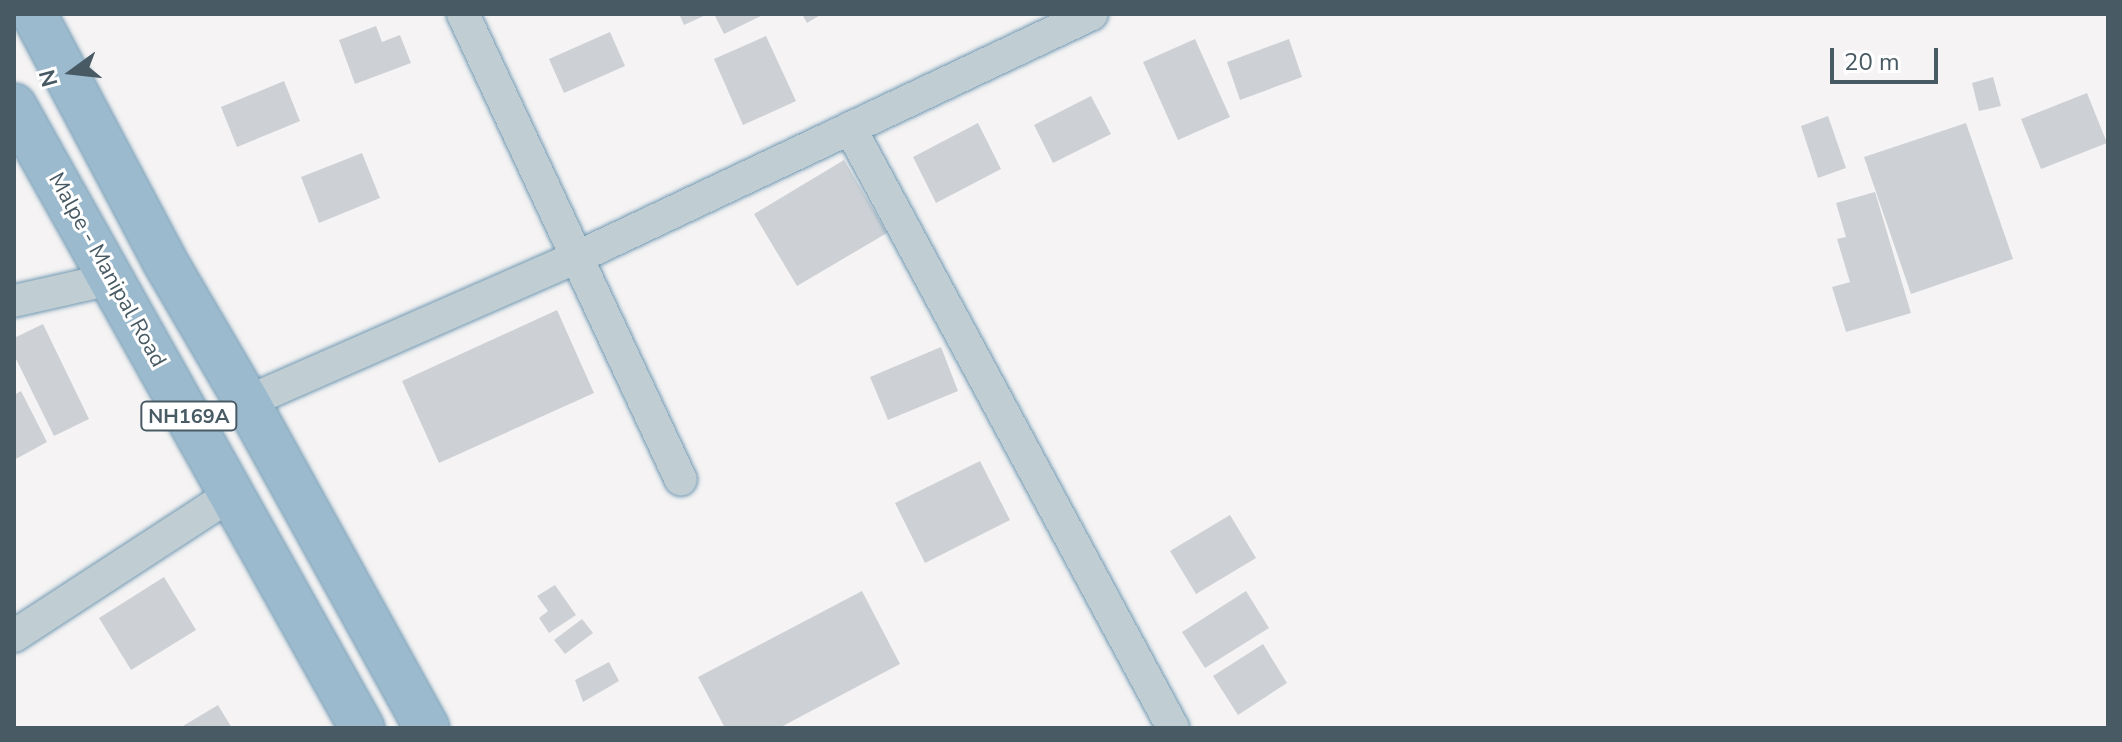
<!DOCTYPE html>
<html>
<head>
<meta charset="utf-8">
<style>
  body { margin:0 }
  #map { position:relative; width:2122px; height:742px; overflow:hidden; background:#f5f3f3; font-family:"Nunito Sans",sans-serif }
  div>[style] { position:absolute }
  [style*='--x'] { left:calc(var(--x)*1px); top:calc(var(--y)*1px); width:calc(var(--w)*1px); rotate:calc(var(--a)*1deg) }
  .building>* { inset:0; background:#cdd1d5 }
  .roads { filter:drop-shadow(0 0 2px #7199b2) drop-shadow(0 0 2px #7199b2) }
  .minor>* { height:32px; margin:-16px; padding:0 16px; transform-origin:16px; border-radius:16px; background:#c0cdd3 }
  .trunk>* { height:44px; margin:-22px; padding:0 22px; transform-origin:22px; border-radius:22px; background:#9bbacd }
  span { translate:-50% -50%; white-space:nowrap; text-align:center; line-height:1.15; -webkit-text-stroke:6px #fff; paint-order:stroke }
  .shield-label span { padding:2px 6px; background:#fff; border:2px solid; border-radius:6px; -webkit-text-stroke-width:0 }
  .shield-label { font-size:20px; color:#485a63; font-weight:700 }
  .street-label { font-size:22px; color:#485a63 }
  .frame { position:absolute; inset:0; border:16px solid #485a63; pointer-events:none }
  .north { position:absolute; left:32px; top:32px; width:80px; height:80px; -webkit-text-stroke:6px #fff; paint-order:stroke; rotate:255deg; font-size:22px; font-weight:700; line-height:32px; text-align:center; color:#485a63 }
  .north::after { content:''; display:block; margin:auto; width:28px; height:36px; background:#485a63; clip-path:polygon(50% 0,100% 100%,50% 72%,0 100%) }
  .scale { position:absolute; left:1830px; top:48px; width:108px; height:36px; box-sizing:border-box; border:4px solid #485a63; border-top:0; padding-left:10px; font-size:24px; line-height:28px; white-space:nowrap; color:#485a63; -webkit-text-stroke:6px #fff; paint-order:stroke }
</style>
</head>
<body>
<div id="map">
  <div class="building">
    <i style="clip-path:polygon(679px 14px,708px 14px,684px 25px)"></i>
    <i style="clip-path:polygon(714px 14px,765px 14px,724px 34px)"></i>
    <i style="clip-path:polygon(802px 14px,822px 14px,807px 23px)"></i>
    <i style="clip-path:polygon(376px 26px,382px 42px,400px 35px,411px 63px,355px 84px,339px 40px)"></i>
    <i style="clip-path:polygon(610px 32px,625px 66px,564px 93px,549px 59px)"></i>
    <i style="clip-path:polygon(766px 36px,796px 101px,743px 125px,714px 59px)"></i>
    <i style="clip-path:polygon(1195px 39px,1230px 117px,1178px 140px,1143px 62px)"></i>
    <i style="clip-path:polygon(1289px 39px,1302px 77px,1240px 100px,1227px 62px)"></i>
    <i style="clip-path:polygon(1993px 77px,2001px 106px,1979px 111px,1972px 83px)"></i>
    <i style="clip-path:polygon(284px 81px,300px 121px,237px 147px,221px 107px)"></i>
    <i style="clip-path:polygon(2087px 93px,2107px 143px,2041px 169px,2021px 119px)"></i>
    <i style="clip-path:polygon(1091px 96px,1111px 134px,1053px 163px,1034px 125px)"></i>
    <i style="clip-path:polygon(1828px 116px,1846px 168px,1818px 178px,1801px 126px)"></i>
    <i style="clip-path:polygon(978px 123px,1001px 169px,936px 203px,913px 157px)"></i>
    <i style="clip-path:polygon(1966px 123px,2013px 259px,1911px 294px,1864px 157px)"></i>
    <i style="clip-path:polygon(362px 153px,380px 198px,319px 223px,301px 177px)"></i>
    <i style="clip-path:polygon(844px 160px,887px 233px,797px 286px,754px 214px)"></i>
    <i style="clip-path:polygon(1875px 192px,1911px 313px,1846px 332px,1832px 287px,1850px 282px,1837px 239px,1846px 237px,1836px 203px)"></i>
    <i style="clip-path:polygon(557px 310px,594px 393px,439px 463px,402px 381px)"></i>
    <i style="clip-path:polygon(43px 324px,89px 419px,54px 436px,14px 355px,14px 338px)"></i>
    <i style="clip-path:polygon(941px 347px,958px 391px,888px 420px,870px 377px)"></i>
    <i style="clip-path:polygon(21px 391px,47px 442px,14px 460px,14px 395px)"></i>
    <i style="clip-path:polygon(980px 461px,1010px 520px,925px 563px,895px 503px)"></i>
    <i style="clip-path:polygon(1230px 515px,1256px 558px,1196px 594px,1170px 551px)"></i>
    <i style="clip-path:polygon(164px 577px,196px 630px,131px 670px,99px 618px)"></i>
    <i style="clip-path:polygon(555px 585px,576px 615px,549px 633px,539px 618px,548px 611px,537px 596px)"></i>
    <i style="clip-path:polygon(862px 591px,900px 664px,779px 728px,725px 728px,698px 677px)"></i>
    <i style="clip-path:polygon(1246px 591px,1269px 628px,1205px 668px,1182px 632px)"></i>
    <i style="clip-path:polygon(582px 619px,593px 633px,565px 654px,554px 640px)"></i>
    <i style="clip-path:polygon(1263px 644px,1287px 683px,1238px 715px,1213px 676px)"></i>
    <i style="clip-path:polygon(609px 662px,619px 681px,583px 702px,575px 680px)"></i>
    <i style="clip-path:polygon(218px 705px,232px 728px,184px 728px,183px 726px)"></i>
  </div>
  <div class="roads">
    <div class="minor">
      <i style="--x:463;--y:14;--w:514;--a:64.93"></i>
      <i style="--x:850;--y:128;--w:681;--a:61.7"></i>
      <i style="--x:14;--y:301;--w:100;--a:-12.7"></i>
      <i style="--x:247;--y:402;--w:364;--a:-23.7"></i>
      <i style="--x:580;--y:256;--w:566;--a:-25.3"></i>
      <i style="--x:14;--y:636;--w:260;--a:-33.1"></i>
    </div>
    <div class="trunk">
      <i style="--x:34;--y:14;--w:278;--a:62.1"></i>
      <i style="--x:164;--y:260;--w:164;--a:59.7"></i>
      <i style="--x:247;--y:402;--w:372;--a:61.1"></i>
      <i style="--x:14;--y:106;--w:713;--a:60.77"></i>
    </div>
  </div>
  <div class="shield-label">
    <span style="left:189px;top:416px">NH169A</span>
  </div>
  <div class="street-label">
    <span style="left:107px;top:270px;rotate:61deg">Malpe - Manipal Road</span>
  </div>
  <div class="frame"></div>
  <div class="north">N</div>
  <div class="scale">20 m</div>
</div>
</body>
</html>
